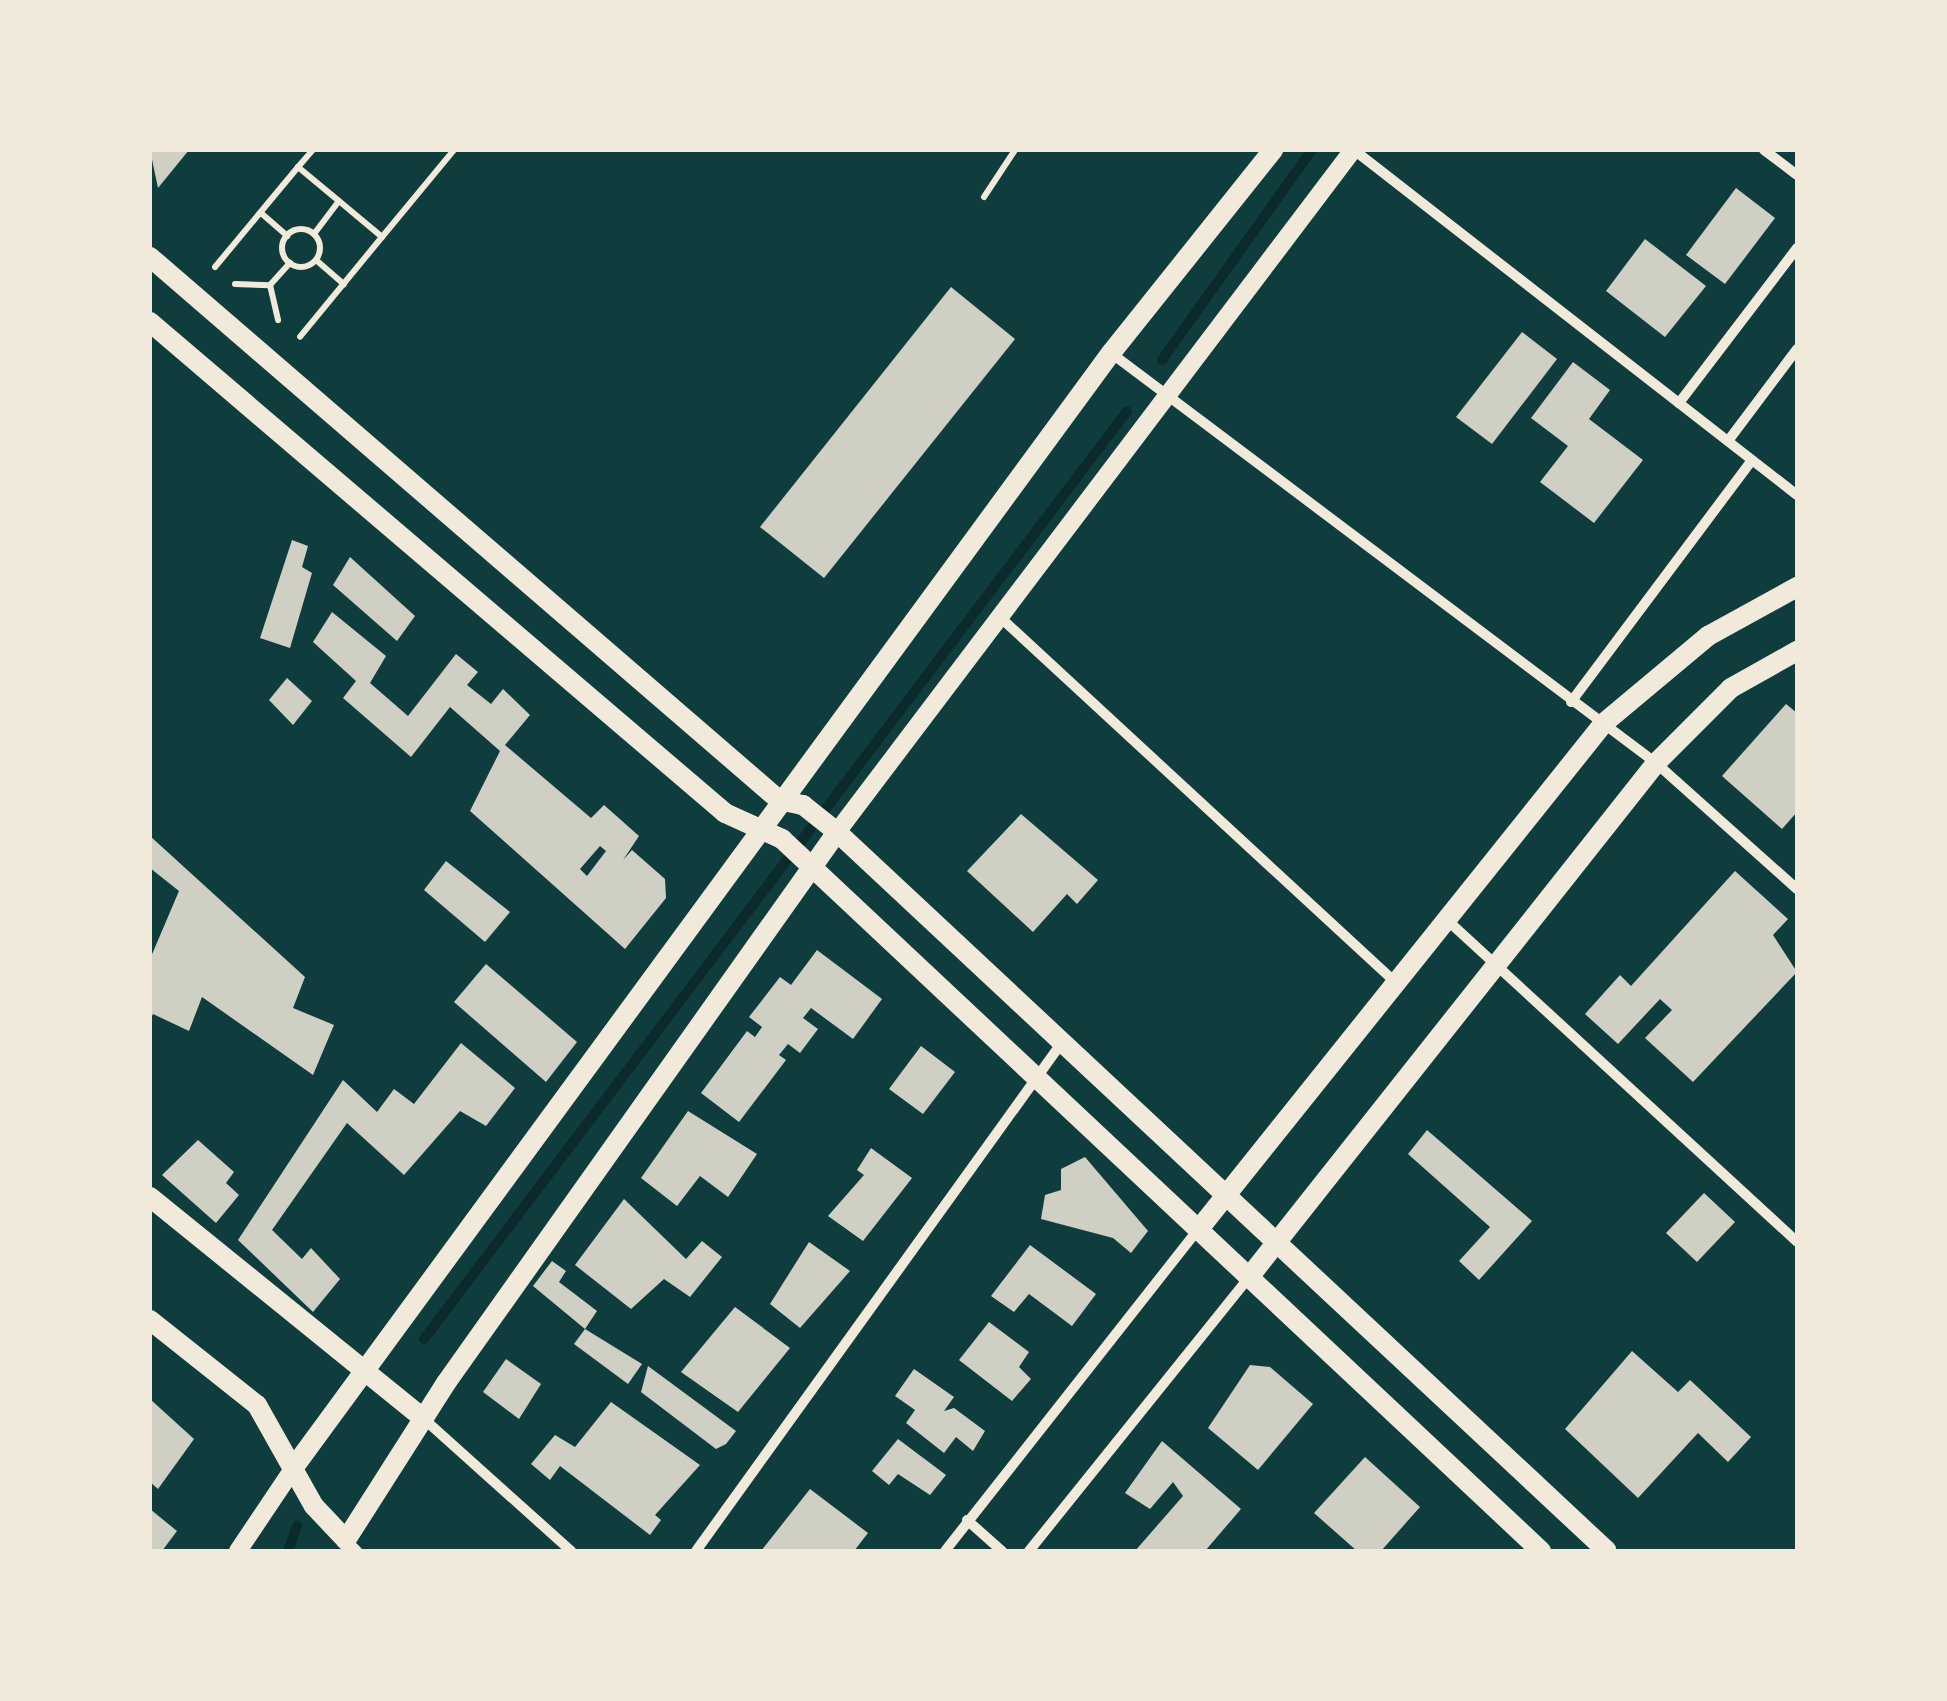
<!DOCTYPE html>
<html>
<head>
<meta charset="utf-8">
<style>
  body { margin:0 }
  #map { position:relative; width:1947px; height:1701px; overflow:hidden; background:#0f3d3e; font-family:"Nunito Sans",sans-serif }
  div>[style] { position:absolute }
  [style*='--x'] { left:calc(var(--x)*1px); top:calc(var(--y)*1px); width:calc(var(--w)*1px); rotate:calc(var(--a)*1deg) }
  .stream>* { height:10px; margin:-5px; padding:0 5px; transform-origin:5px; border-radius:5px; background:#0a2a2b }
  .building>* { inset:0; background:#cfcfc3 }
  .path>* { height:6px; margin:-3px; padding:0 3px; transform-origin:3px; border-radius:3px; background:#f1e9da }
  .path>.ring { margin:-3px; padding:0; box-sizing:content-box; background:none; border:6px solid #f1e9da; border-radius:50% }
  .minor>* { height:10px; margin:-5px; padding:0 5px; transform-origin:5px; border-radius:5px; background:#f1e9da }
  .tertiary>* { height:18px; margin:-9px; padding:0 9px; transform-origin:9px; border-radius:9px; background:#f1e9da }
  .secondary>* { height:20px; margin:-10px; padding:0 10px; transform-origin:10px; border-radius:10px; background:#f1e9da }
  span { translate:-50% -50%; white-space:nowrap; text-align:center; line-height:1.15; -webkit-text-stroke:8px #f1e9da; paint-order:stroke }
  .frame { position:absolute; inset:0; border:152px solid #f1e9da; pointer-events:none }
</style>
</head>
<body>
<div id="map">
  <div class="stream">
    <i style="--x:1162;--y:360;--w:258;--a:-54.5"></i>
    <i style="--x:424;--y:1339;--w:1164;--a:-52.85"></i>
    <i style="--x:288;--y:1551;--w:27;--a:-70"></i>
  </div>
  <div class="building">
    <i style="clip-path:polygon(150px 150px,189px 150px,158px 188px)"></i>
    <i style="clip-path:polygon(1736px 188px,1775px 218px,1725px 284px,1686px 255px)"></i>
    <i style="clip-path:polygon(1645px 239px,1706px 286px,1665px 337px,1606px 291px)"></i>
    <i style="clip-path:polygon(951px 287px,1015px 339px,824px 578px,760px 527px)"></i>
    <i style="clip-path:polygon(1522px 332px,1557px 359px,1492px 444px,1456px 417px)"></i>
    <i style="clip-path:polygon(1573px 362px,1610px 390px,1589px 419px,1643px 460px,1594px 523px,1540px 482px,1568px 446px,1531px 418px)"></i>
    <i style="clip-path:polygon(292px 540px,308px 546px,302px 567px,312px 573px,290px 648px,260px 638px)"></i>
    <i style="clip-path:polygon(350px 557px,415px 616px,397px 641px,333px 585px)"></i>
    <i style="clip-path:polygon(evenodd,332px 612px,386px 656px,370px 683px,408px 716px,456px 654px,478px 672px,467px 685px,491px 704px,503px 689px,530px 715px,505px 745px,591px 818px,604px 805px,639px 836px,623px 860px,632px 850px,665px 879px,666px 898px,625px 949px,470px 811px,500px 751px,450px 707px,411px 757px,343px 698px,356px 681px,313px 642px,332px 612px,600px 846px,606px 851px,587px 876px,580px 869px,600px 846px)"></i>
    <i style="clip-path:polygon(287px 678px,312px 701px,293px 725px,269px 700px)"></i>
    <i style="clip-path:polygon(1786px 704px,1797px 713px,1797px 812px,1782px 829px,1722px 776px)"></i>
    <i style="clip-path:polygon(1021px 814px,1098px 880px,1077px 904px,1067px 894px,1033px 932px,967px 871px)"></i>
    <i style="clip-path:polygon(150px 836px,305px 977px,293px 1008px,334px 1025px,313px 1075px,202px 997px,189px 1031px,153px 1014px,150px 1020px,150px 959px,179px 891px,150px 868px)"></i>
    <i style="clip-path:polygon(446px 861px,510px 912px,485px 942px,424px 890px)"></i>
    <i style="clip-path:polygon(1735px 871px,1788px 919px,1773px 935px,1797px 972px,1693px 1082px,1645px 1038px,1672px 1010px,1660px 999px,1618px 1044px,1585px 1014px,1620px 975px,1631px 986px)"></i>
    <i style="clip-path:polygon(817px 950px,882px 999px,853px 1039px,811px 1008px,803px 1018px,818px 1029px,800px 1053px,788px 1044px,779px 1055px,786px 1060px,739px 1122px,701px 1093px,747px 1031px,755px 1037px,762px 1027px,749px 1017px,780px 977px,791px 985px)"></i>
    <i style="clip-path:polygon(486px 964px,577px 1042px,546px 1082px,454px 1002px)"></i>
    <i style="clip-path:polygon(461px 1043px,515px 1088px,486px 1126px,460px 1111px,404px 1175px,347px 1123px,272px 1230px,302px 1259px,311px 1248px,340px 1279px,313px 1312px,238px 1240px,343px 1080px,377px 1112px,394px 1089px,414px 1104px)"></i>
    <i style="clip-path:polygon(921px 1046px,955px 1072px,923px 1114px,889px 1089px)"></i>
    <i style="clip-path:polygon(688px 1111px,757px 1154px,728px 1197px,700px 1176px,677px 1206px,641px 1178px)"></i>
    <i style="clip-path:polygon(1427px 1130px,1532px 1221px,1479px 1280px,1459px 1261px,1490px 1227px,1408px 1154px)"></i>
    <i style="clip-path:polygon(198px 1140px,234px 1172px,226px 1183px,239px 1195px,216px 1223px,162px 1175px)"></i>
    <i style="clip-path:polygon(871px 1148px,912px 1178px,863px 1241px,828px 1216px,864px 1175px,857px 1170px)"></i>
    <i style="clip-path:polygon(1085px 1157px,1148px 1231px,1131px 1253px,1113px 1238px,1041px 1219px,1045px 1195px,1061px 1190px,1061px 1169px)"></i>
    <i style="clip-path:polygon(1704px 1193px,1735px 1222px,1697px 1262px,1666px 1233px)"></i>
    <i style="clip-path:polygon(624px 1199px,686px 1259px,702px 1241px,722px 1257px,690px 1297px,664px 1279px,631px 1309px,575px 1265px)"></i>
    <i style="clip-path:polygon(809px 1242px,850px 1271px,800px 1328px,770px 1304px)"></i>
    <i style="clip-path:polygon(1030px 1245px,1096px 1294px,1072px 1326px,1029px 1294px,1014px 1312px,991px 1296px)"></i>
    <i style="clip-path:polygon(552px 1261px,566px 1271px,559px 1282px,597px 1311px,585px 1329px,533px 1286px)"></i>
    <i style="clip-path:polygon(735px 1307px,790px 1348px,738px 1412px,681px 1372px)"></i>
    <i style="clip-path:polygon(989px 1322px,1029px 1352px,1019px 1367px,1031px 1379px,1012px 1401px,959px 1360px)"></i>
    <i style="clip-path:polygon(585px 1329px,642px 1364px,628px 1384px,574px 1344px)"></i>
    <i style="clip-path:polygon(1632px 1351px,1678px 1392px,1690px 1380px,1751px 1437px,1728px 1462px,1698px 1433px,1638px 1498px,1565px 1429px)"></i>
    <i style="clip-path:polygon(506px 1359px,541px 1384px,519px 1419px,483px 1392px)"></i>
    <i style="clip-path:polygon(1250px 1365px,1270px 1367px,1313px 1404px,1258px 1470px,1208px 1428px)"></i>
    <i style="clip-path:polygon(648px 1366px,736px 1431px,726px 1444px,716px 1449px,641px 1392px)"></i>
    <i style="clip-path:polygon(914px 1369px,954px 1397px,944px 1411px,954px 1408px,985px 1431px,973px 1451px,956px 1437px,944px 1453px,906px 1423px,915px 1410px,895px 1396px)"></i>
    <i style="clip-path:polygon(150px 1399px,194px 1439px,158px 1489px,150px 1482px)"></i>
    <i style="clip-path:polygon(611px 1402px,700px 1465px,655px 1515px,661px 1520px,650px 1535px,560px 1466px,550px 1480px,531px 1464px,555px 1435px,575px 1447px)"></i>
    <i style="clip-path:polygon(898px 1439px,946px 1475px,930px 1495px,898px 1474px,889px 1485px,872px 1471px)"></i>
    <i style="clip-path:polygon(1162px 1441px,1241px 1509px,1205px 1551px,1135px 1551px,1183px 1496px,1173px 1482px,1150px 1509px,1125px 1493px)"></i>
    <i style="clip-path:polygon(1365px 1457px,1420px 1507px,1381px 1551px,1357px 1551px,1314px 1513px)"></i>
    <i style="clip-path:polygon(810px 1489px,868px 1533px,854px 1551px,761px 1551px)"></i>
    <i style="clip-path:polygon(150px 1509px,177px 1531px,162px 1551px,150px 1551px)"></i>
  </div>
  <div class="path">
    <i style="--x:298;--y:167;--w:23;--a:-49"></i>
    <i style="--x:984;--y:197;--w:56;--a:-56.6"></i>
    <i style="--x:261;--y:213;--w:35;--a:41"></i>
    <i class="ring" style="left:282px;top:229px;width:32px;height:32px"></i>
    <i style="--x:314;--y:234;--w:41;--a:-52.9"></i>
    <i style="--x:382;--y:237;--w:113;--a:-50.4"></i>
    <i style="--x:316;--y:260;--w:37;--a:41"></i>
    <i style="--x:215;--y:267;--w:130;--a:-50.3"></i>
    <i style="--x:298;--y:167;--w:53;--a:39.7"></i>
    <i style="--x:339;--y:201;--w:56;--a:39.9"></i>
    <i style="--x:382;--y:237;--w:129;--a:129.4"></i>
    <i style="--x:235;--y:284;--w:35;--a:2"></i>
    <i style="--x:270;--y:285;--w:36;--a:77"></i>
    <i style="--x:270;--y:285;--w:30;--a:-48"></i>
  </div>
  <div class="minor">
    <i style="--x:1354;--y:150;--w:561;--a:37.91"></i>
    <i style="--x:1764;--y:150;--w:41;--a:37.1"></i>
    <i style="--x:1111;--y:353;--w:682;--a:36.95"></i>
    <i style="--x:1656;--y:763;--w:189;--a:41.8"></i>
    <i style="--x:1679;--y:403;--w:195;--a:-52.7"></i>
    <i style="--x:1728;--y:441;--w:115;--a:-53.1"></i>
    <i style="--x:1001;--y:618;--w:536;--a:42.73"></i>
    <i style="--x:1571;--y:702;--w:302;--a:-53.2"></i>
    <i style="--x:1446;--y:919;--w:477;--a:42.6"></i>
    <i style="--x:424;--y:1419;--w:198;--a:41.9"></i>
    <i style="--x:967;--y:1520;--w:47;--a:41.5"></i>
    <i style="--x:346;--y:1540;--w:16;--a:45"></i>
    <i style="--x:696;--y:1551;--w:628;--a:-54.26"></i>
    <i style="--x:945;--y:1551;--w:409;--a:-51.8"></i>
    <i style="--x:1029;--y:1551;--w:353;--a:-51.2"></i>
  </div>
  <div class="tertiary">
    <i style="--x:837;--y:832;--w:855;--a:-52.89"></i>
    <i style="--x:238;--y:1551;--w:106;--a:-56.2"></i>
  </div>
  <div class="secondary">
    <i style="--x:150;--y:257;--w:831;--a:40.8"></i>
    <i style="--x:779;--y:800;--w:25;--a:12"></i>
    <i style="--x:803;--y:805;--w:43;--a:38.5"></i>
    <i style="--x:837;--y:832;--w:1053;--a:43.04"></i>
    <i style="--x:150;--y:322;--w:756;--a:40.49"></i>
    <i style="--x:725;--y:813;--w:63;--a:24.5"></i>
    <i style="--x:782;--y:839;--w:1041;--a:43.17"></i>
    <i style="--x:150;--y:1197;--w:353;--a:39"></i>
    <i style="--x:1199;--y:1229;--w:648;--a:-51.33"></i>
    <i style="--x:1604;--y:723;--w:136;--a:-39.9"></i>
    <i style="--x:1708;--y:636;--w:102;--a:-28.8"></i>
    <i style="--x:1250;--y:1276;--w:654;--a:-51.64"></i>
    <i style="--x:1656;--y:763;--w:106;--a:-45"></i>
    <i style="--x:1731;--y:688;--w:76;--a:-29.3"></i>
    <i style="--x:150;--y:1320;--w:137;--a:38.5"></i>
    <i style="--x:257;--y:1405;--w:116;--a:60.6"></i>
    <i style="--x:314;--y:1506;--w:47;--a:46.7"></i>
    <i style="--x:346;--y:1540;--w:186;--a:-57.5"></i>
    <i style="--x:446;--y:1383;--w:676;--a:-54.64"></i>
    <i style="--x:297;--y:1463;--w:1376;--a:-53.75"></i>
    <i style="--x:1111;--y:353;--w:260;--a:-51.4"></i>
  </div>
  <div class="frame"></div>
</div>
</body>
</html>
